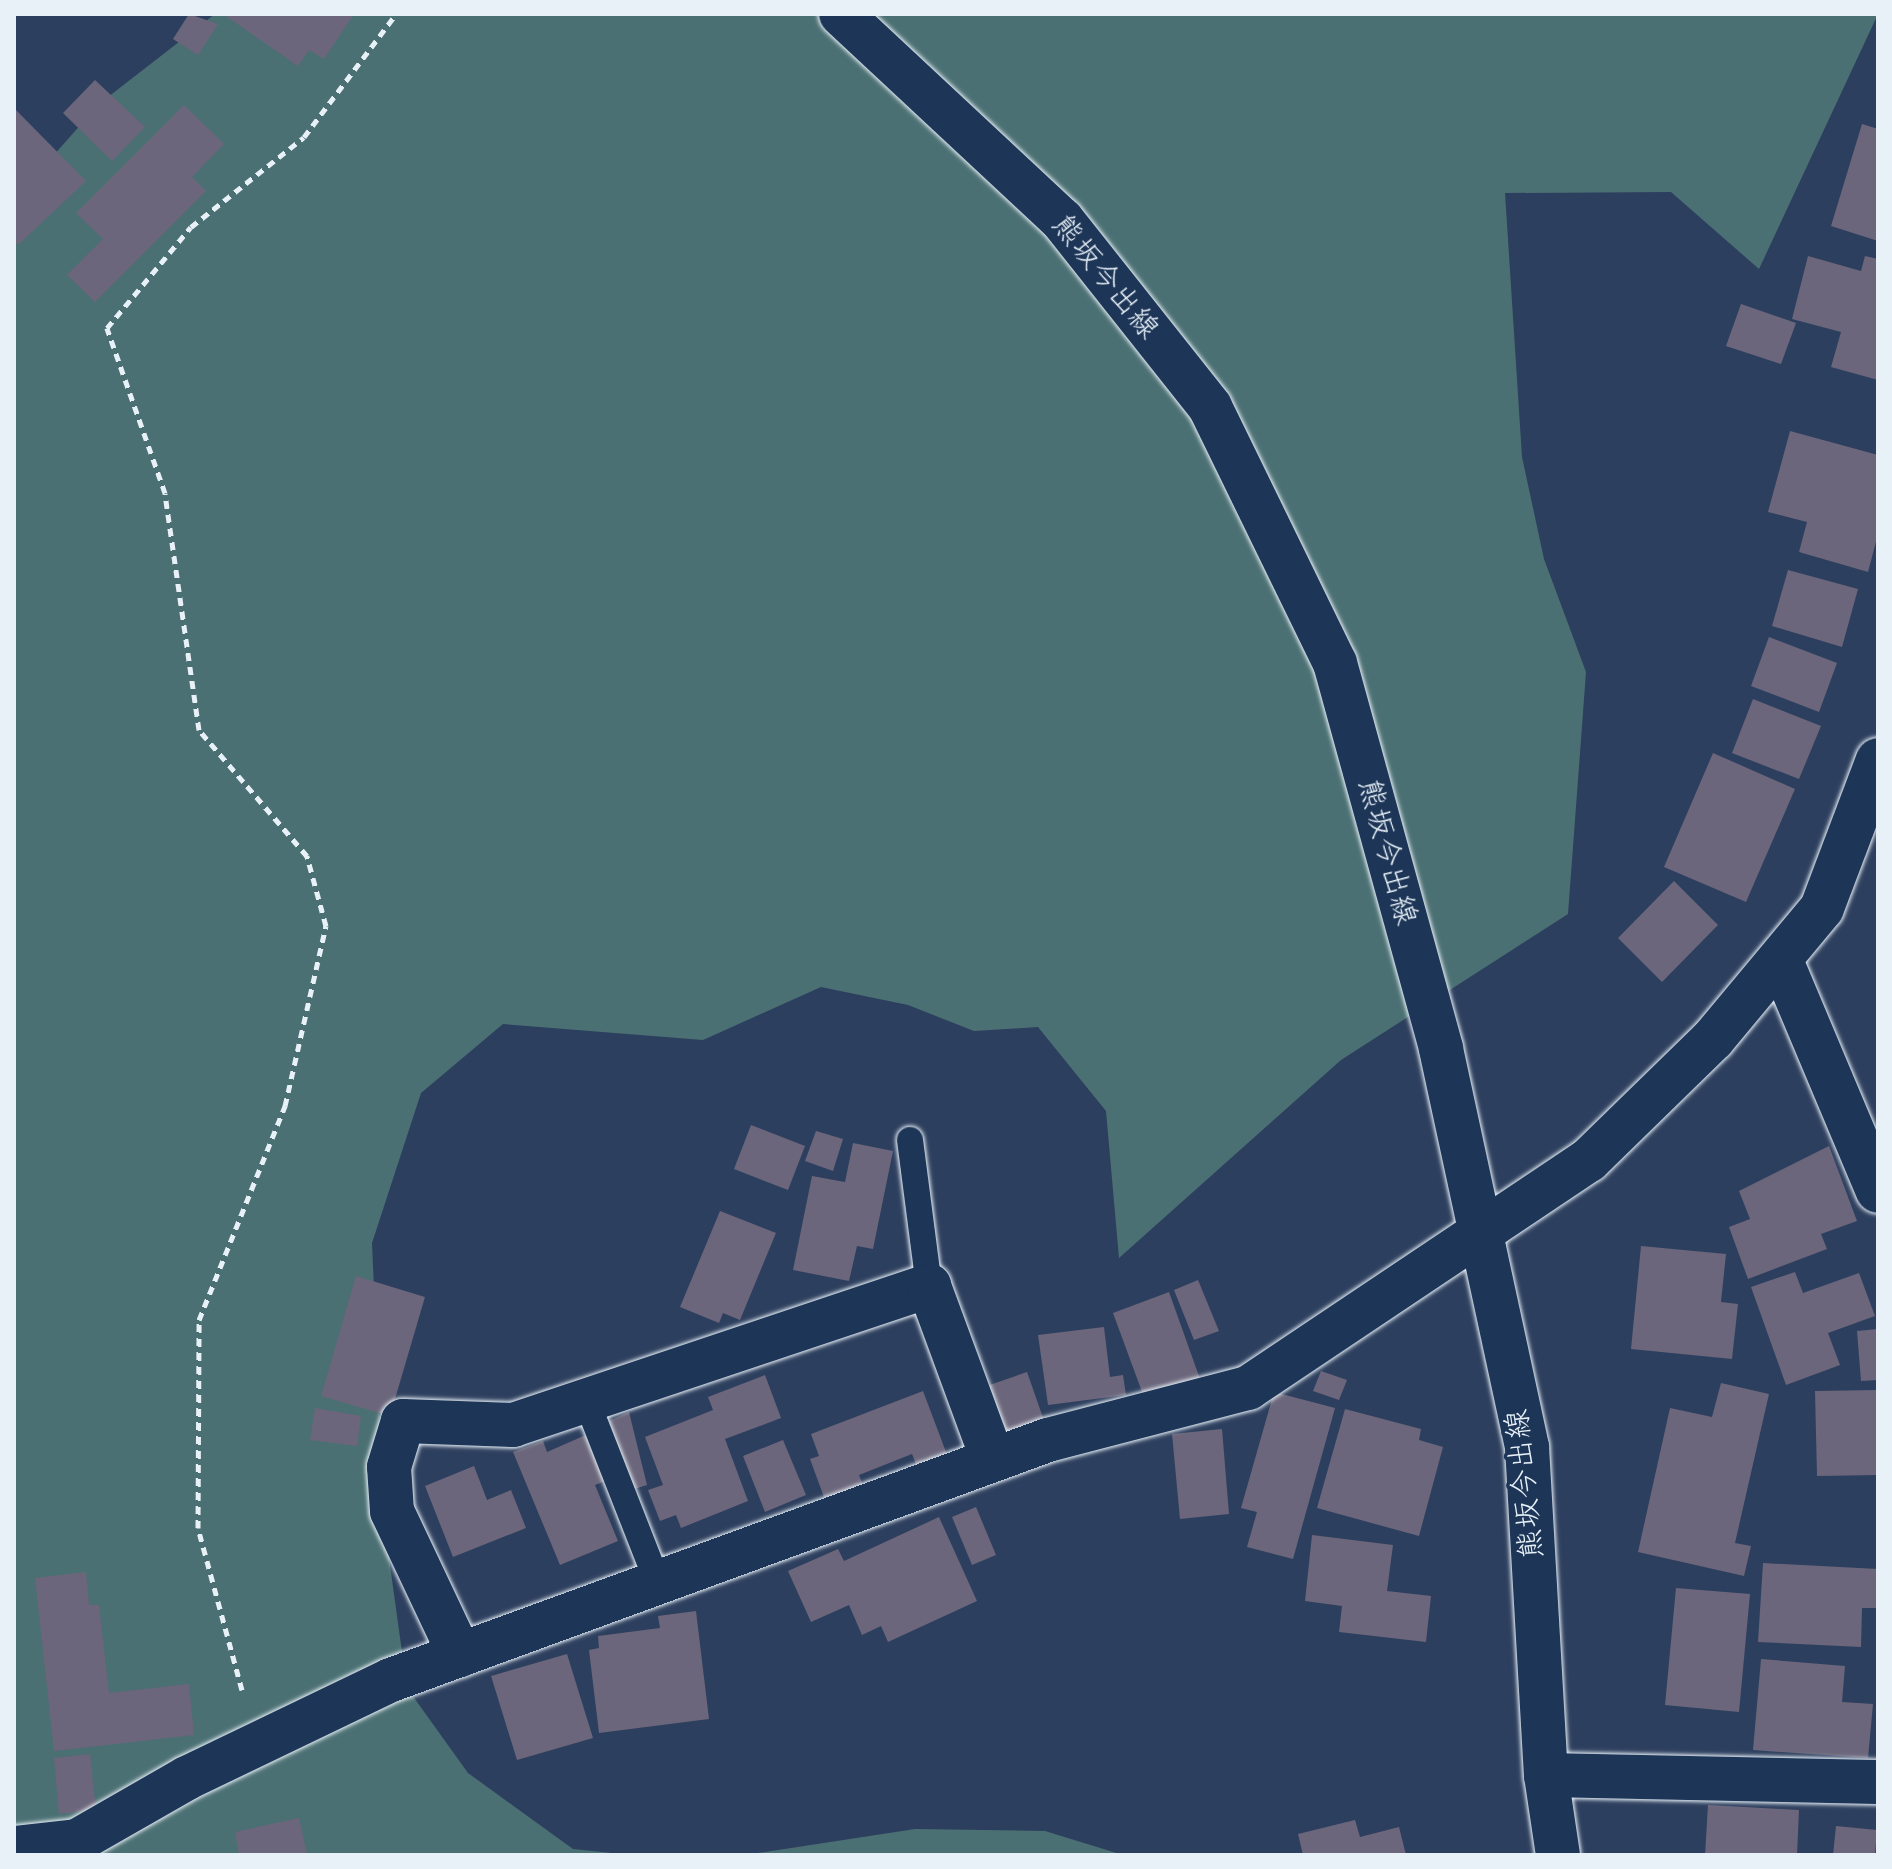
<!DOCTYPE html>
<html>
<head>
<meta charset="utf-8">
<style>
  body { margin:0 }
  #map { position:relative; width:1892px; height:1869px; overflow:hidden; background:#2d3f5e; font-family:"Architects Daughter","Klee One",sans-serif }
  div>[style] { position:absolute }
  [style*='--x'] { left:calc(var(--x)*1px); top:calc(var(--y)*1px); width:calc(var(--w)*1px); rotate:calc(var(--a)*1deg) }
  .green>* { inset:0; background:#4b7073 }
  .building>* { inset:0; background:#6b667b }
  .path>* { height:5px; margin-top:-2.5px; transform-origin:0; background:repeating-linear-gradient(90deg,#e8f1f8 0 8px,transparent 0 14px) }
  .roads { filter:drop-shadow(0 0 2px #e8f1f8) drop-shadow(0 0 2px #e8f1f8) }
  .lane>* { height:26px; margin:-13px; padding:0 13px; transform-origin:13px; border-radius:13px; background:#1d3557 }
  .street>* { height:44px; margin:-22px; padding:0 22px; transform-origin:22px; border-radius:22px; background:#1d3557 }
  .secondary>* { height:44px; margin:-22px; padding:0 22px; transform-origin:22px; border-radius:22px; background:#1d3557 }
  span { translate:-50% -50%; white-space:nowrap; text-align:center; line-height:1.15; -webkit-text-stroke:7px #1d3557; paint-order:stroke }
  .street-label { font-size:30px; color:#e8f1f8 }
  .frame { position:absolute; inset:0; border:16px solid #e8f1f8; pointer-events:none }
</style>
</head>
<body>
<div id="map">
  <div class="green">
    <i style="clip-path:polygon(215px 14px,1878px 14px,1759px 269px,1671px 192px,1505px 193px,1522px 457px,1544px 559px,1586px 672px,1568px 914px,1341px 1060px,1119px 1258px,1106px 1111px,1038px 1027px,974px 1031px,908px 1005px,821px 987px,703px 1040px,503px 1024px,421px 1093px,372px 1243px,384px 1522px,407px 1688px,468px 1773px,573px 1849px,631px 1855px,14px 1855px,14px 200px,99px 104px)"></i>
    <i style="clip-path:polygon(915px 1829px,1045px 1831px,1123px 1855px,745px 1855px)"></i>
  </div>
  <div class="building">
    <i style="clip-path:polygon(189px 14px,218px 24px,198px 55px,173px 39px)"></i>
    <i style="clip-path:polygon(223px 14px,354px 14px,324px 59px,309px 50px,298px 66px)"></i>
    <i style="clip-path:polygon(95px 80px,145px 127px,112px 161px,63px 113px)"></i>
    <i style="clip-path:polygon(184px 105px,224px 144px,192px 177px,206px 191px,95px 302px,67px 275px,103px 239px,76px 213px)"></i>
    <i style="clip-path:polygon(14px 108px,86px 181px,18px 245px,14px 241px)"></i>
    <i style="clip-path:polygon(1862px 124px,1878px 129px,1878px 241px,1831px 226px)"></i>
    <i style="clip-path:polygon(1808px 256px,1861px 271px,1865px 256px,1878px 259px,1878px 380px,1831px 367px,1841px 332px,1792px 319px)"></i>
    <i style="clip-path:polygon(1741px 304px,1796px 323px,1781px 364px,1726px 346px)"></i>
    <i style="clip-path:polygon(1790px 431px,1878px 455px,1878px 534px,1868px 572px,1799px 552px,1807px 522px,1768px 512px)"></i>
    <i style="clip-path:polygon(1788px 570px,1858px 589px,1842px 647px,1772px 626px)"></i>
    <i style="clip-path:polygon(1769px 637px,1837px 663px,1819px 712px,1751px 686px)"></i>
    <i style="clip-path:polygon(1753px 699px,1821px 726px,1799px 779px,1732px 753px)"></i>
    <i style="clip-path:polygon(1713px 753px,1795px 789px,1746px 902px,1664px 867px)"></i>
    <i style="clip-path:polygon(1674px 881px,1718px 925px,1662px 982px,1618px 938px)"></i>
    <i style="clip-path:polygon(751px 1125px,805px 1146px,788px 1190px,734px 1169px)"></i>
    <i style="clip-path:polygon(816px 1131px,843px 1139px,833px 1171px,805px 1161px)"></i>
    <i style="clip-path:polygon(853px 1143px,893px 1151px,873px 1249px,857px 1246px,849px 1281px,793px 1270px,812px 1176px,845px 1182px)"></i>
    <i style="clip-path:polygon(1829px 1146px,1857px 1221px,1821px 1234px,1827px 1249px,1748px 1279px,1729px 1227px,1750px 1219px,1739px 1191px)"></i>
    <i style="clip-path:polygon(720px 1211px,776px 1233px,740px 1320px,723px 1313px,719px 1323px,680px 1307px)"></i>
    <i style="clip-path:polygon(1641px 1246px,1726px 1254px,1721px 1302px,1738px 1304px,1732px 1359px,1631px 1349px)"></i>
    <i style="clip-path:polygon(1795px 1272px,1803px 1293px,1859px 1273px,1875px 1316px,1828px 1333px,1840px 1365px,1786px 1385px,1751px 1287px)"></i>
    <i style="clip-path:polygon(356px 1276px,425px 1297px,390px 1416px,321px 1396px)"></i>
    <i style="clip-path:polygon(1198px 1280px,1219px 1331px,1194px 1340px,1174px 1290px)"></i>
    <i style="clip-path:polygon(1169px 1292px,1200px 1379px,1145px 1400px,1113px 1313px)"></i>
    <i style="clip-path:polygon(1104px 1327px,1110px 1377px,1123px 1375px,1126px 1395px,1048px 1405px,1038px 1335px)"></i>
    <i style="clip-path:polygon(1878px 1329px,1878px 1380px,1861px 1381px,1857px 1331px)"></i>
    <i style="clip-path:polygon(1321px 1371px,1347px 1380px,1339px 1400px,1313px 1391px)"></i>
    <i style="clip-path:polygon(1027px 1372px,1047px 1429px,1000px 1444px,981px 1388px)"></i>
    <i style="clip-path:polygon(765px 1375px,781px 1418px,725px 1439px,748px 1501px,681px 1528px,676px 1515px,660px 1521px,648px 1490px,663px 1485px,645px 1437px,713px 1410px,708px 1397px)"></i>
    <i style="clip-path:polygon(1721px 1383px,1769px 1394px,1735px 1543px,1751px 1546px,1744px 1576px,1638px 1552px,1670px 1408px,1712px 1417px)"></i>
    <i style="clip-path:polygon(1878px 1390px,1878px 1475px,1817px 1476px,1815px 1391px)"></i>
    <i style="clip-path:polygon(923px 1391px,949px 1460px,919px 1472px,912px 1454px,859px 1475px,866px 1493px,828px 1508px,810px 1459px,819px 1456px,811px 1434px)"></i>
    <i style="clip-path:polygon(1274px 1392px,1335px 1408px,1293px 1559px,1247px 1547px,1257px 1512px,1241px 1508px)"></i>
    <i style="clip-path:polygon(315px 1408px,361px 1416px,357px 1446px,310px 1440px)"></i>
    <i style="clip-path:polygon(1345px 1409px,1421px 1429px,1419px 1440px,1443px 1447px,1419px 1536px,1317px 1508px)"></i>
    <i style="clip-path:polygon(629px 1412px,647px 1485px,628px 1491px,602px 1424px)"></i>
    <i style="clip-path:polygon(1222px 1429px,1229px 1514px,1180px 1519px,1172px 1434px)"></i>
    <i style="clip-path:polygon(588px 1434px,608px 1480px,595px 1485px,618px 1541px,560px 1565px,513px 1452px,543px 1441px,547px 1452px)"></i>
    <i style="clip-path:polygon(783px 1440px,806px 1495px,765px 1512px,743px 1456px)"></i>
    <i style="clip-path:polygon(474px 1466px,487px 1500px,511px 1490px,526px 1528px,453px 1557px,425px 1486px)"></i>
    <i style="clip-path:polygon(976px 1507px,996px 1555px,972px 1565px,952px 1517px)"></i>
    <i style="clip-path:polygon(939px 1517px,977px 1601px,888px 1642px,881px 1626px,862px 1635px,849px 1605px,811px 1622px,788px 1571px,838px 1549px,844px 1561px)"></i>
    <i style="clip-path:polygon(1312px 1535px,1393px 1545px,1387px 1591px,1431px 1596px,1426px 1642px,1339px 1632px,1342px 1606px,1305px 1601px)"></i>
    <i style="clip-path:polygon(1763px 1563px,1878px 1569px,1876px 1608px,1862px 1608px,1861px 1647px,1758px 1642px)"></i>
    <i style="clip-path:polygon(86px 1572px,89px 1605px,99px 1605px,109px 1693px,189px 1684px,194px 1735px,54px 1751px,35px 1578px)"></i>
    <i style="clip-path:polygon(1676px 1588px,1750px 1594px,1739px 1712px,1665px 1705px)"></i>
    <i style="clip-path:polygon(696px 1611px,709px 1719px,599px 1733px,589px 1650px,599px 1648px,598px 1636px,660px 1628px,658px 1616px)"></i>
    <i style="clip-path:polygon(567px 1654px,593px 1738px,517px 1760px,491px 1676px)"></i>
    <i style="clip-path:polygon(1761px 1659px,1845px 1666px,1842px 1702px,1873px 1704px,1868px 1758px,1753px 1750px)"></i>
    <i style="clip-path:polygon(90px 1754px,96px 1810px,59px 1814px,54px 1758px)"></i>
    <i style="clip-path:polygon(1708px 1805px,1799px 1810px,1797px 1855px,1705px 1855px)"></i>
    <i style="clip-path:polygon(299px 1818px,307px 1854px,239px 1855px,235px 1832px)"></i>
    <i style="clip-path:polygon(1355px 1820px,1360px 1837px,1399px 1827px,1406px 1855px,1303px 1855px,1298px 1834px)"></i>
    <i style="clip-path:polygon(1836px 1826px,1877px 1830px,1875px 1855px,1833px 1855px)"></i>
  </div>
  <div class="path">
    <i style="--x:242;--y:1690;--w:168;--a:-105.2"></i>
    <i style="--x:198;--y:1528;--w:208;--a:-89.7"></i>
    <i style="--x:199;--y:1320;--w:231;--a:-68.1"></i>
    <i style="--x:285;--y:1106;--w:185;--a:-77.2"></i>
    <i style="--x:326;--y:926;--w:73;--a:-105.2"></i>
    <i style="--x:307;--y:856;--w:166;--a:-130.6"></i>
    <i style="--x:199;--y:730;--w:239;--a:-98.2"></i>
    <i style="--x:165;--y:493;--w:175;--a:-109.4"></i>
    <i style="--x:107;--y:328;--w:131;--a:-50.3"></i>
    <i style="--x:191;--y:227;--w:144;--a:-38.5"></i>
    <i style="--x:304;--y:137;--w:154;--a:-53.2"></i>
  </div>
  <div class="roads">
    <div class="lane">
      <i style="--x:910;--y:1140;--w:147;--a:82.6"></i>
      <i style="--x:585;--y:1397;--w:198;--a:68.6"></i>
    </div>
    <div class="street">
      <i style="--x:1782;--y:963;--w:247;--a:67.2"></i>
      <i style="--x:460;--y:1655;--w:159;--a:-115.3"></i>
      <i style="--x:392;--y:1511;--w:44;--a:-93.9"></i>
      <i style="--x:389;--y:1467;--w:48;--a:-73.1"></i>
      <i style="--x:403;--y:1421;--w:110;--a:2.1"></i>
      <i style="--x:513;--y:1425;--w:439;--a:-18.5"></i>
      <i style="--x:929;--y:1286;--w:185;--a:69.8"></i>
      <i style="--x:1546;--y:1775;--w:332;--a:1.2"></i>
      <i style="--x:14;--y:1848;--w:63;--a:-6.3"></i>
      <i style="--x:77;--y:1841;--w:127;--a:-29.8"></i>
      <i style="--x:187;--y:1778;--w:226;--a:-25.7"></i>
      <i style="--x:391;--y:1680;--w:699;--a:-20.07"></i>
      <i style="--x:1048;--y:1440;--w:207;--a:-14.6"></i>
      <i style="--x:1248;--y:1388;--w:410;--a:-33.8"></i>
      <i style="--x:1589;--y:1160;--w:173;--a:-44.3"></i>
      <i style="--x:1713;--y:1039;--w:170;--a:-50.2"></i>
      <i style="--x:1822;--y:908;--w:158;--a:-69.3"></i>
    </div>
    <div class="secondary">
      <i style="--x:841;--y:14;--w:302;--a:43"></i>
      <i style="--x:1062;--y:220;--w:238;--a:51.6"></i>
      <i style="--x:1210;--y:407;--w:285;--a:64"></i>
      <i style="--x:1335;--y:663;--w:400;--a:74.6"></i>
      <i style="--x:1441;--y:1049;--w:407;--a:77.8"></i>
      <i style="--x:1527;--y:1447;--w:329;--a:86.7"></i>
      <i style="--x:1546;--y:1775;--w:81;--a:81.5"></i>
    </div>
  </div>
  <div class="street-label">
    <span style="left:1105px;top:277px;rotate:51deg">熊坂今出線</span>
    <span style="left:1387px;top:852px;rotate:75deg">熊坂今出線</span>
    <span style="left:1525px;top:1484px;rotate:-96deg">熊坂今出線</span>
  </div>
  <div class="frame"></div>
</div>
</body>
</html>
